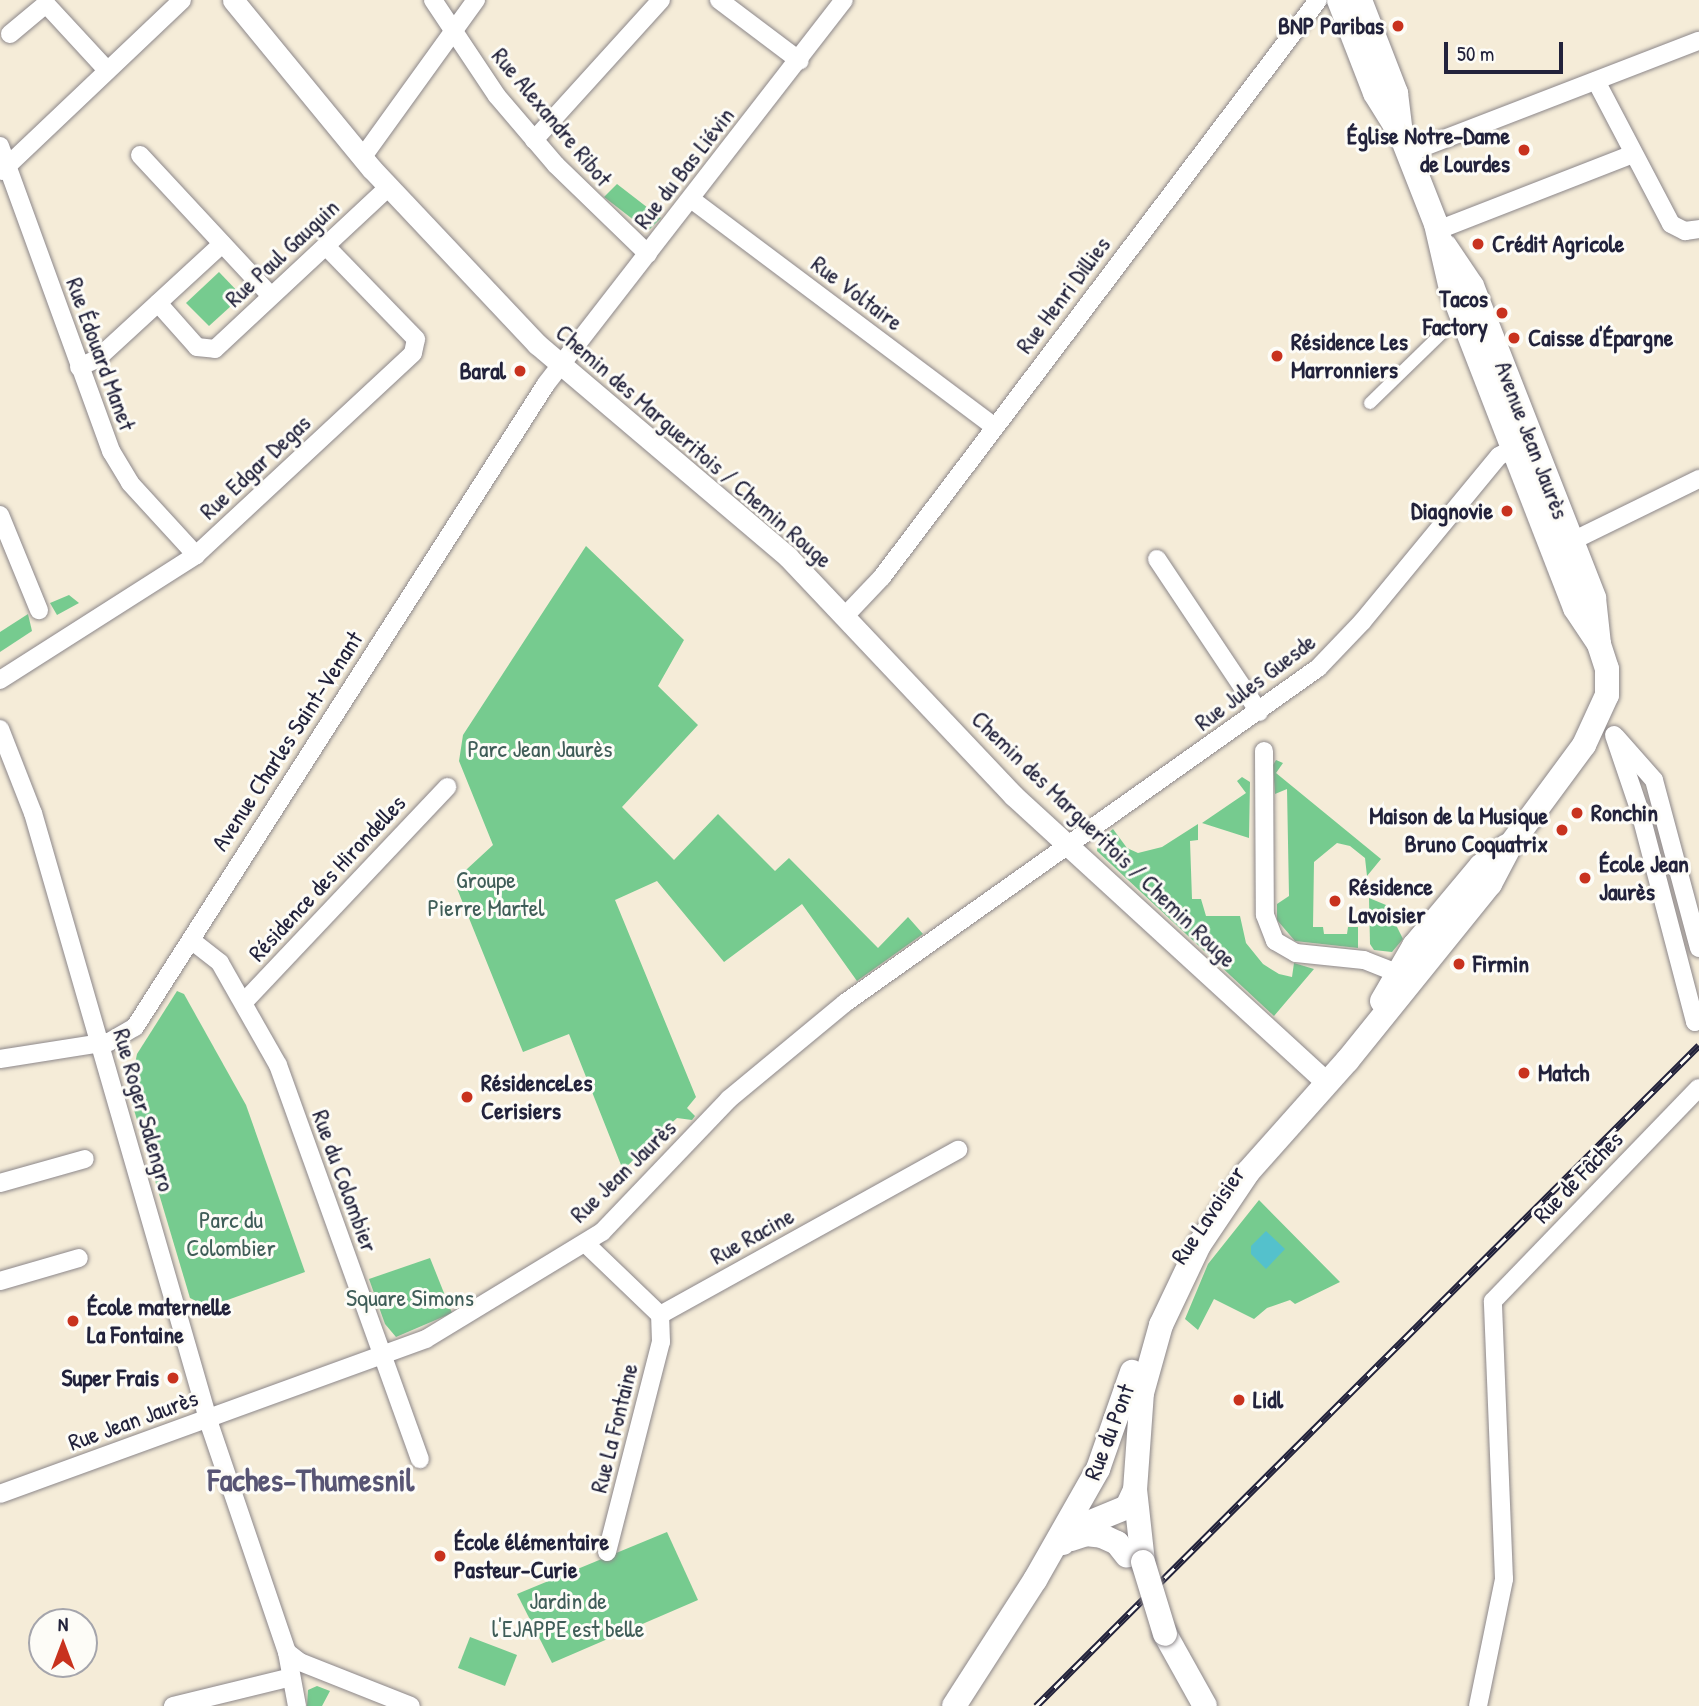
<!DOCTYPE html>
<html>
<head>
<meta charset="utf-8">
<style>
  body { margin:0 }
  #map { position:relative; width:1699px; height:1706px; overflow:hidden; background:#f5ecd8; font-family:"Patrick Hand",sans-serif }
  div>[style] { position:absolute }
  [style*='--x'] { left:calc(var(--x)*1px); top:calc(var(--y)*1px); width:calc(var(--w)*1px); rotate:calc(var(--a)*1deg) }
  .green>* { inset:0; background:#76cb8f }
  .water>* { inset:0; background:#54c1cc }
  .roads { filter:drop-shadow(0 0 2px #8c878a) drop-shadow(0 0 2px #8c878a) }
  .pedestrian>* { height:12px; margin:-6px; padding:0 6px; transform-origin:6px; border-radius:6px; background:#fff }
  .minor>* { height:18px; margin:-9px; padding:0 9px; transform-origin:9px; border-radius:9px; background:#fff }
  .tertiary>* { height:21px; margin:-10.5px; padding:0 10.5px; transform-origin:10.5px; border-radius:10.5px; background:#fff }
  .secondary>* { height:24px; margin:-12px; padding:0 12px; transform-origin:12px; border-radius:12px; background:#fff }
  .rail>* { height:7px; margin-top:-3.5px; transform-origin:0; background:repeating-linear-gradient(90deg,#fdfcf7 0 13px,#22223b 0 26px); box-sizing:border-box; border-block:2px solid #22223b }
  .bridges { filter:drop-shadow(0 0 2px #8c878a) drop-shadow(0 0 2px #8c878a) }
  .secondary-bridge>* { height:24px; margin:-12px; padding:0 12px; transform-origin:12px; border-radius:12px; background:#fff }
  .dots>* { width:19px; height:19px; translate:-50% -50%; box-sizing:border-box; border:4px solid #fdfcf7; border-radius:50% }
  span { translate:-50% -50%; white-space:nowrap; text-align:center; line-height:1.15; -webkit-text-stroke:6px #fdfcf7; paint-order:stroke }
  .poi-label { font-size:24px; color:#22223b; font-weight:700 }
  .right { translate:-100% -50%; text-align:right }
  .left { translate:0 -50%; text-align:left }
  .street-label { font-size:24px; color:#22223b }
  .park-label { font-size:24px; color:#3f5d58 }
  .district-label { font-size:32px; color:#585574; font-weight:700 }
  .north { position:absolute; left:28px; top:1608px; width:70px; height:70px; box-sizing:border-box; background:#fdfcf7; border:2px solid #a5a5ac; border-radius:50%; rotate:0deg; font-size:19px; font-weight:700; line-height:28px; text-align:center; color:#22223b }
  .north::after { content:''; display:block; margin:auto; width:24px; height:32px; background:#c8321e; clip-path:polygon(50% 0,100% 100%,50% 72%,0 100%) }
  .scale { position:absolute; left:1444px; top:42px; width:119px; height:32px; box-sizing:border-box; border:4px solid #22223b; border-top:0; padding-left:9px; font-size:21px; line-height:24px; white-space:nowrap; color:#22223b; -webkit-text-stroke:5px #fdfcf7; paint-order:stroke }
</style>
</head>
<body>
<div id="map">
  <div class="green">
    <i style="clip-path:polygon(617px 184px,661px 218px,648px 231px,604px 197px)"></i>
    <i style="clip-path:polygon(219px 272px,242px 296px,209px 326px,186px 303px)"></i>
    <i style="clip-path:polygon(586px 546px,684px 640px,658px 686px,698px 725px,622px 807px,674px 860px,718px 814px,775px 871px,789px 858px,878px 948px,908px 917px,923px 934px,857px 981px,802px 904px,724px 962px,657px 881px,615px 900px,696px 1097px,687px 1108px,695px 1116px,692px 1120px,677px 1118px,667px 1127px,667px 1141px,651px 1143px,623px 1170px,569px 1034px,523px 1052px,454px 881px,493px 845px,459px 761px,463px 735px)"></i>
    <i style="clip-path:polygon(69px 595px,79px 603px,57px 615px,50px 603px)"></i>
    <i style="clip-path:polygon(28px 614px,32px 631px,0 652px,0 632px)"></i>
    <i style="clip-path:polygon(1276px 760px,1283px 763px,1276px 773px,1381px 859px,1367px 876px,1365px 858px,1350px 846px,1337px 843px,1314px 862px,1313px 927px,1323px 927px,1324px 934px,1347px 934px,1348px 927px,1358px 927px,1358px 948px,1295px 941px,1277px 920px,1277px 904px,1289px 896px,1287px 789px,1275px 794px,1273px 765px)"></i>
    <i style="clip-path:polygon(1242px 777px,1250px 782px,1249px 838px,1202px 823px,1246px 793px,1237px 781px)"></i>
    <i style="clip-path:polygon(1198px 824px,1198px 840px,1190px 841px,1192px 899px,1201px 899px,1206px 916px,1240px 916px,1246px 943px,1263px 964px,1279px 974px,1292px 977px,1294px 963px,1314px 969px,1274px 1016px,1097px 851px,1098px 841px,1113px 829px,1127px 848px,1138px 853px,1162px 847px)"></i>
    <i style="clip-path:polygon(1369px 898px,1386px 905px,1403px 939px,1392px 952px,1374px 950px,1370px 944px)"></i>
    <i style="clip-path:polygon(177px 991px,184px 994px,246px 1105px,305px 1272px,208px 1307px,190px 1298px,129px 1093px,137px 1054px)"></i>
    <i style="clip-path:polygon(1259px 1200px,1340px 1282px,1295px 1304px,1290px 1300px,1267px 1308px,1254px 1319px,1214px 1299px,1198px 1330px,1185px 1319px,1208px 1264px)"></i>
    <i style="clip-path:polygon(430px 1258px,452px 1313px,396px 1337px,385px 1324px,369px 1279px)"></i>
    <i style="clip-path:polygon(667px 1532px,698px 1600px,552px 1663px,517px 1594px)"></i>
    <i style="clip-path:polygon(470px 1637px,517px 1655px,505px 1686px,458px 1668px)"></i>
    <i style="clip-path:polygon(317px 1686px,330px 1691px,322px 1706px,307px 1706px,308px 1690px)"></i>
  </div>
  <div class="water">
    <i style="clip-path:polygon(1266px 1231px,1285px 1249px,1266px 1269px,1251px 1254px,1251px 1246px)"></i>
  </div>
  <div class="roads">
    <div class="pedestrian">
      <i style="--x:1370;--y:403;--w:100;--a:-44.2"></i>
    </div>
    <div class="minor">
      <i style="--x:433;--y:0;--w:115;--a:56.3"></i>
      <i style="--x:497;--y:96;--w:91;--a:49.5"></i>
      <i style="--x:556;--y:165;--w:128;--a:44.1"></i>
      <i style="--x:719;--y:0;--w:101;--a:37"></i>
      <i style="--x:10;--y:34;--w:47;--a:-39.8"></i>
      <i style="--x:46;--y:4;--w:90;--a:47.3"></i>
      <i style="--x:1596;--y:81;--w:161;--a:62.3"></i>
      <i style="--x:1671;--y:224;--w:16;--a:27"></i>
      <i style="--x:1685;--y:231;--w:14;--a:-8"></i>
      <i style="--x:534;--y:140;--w:189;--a:-47.8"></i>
      <i style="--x:0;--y:146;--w:325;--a:70"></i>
      <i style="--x:111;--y:451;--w:37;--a:59"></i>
      <i style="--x:130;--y:483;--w:98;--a:47.5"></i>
      <i style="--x:1408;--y:153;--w:312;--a:-21.1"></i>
      <i style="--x:140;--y:155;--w:192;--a:47.1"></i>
      <i style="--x:362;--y:158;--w:195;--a:-54.2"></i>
      <i style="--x:2;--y:171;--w:248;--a:-43.5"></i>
      <i style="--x:691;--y:199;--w:380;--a:36.9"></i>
      <i style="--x:1438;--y:230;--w:209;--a:-21.3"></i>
      <i style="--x:158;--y:303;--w:59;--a:48.4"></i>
      <i style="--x:197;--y:347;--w:18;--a:6"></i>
      <i style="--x:215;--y:349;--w:238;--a:-43"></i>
      <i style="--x:79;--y:367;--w:20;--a:-24"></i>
      <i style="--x:97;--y:359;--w:170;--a:-42.6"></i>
      <i style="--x:0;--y:515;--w:103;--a:67.7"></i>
      <i style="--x:1562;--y:546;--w:153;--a:-26.1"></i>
      <i style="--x:1157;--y:559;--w:184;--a:56.3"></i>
      <i style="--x:844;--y:617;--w:55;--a:-46.5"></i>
      <i style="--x:882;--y:577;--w:723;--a:-52.92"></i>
      <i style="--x:0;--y:680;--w:232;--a:-32.5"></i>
      <i style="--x:196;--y:555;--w:296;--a:-42.9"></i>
      <i style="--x:413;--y:353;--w:14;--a:-78"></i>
      <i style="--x:416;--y:339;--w:129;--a:-134.1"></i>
      <i style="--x:0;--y:729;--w:90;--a:68.6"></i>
      <i style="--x:33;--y:813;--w:638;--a:73.89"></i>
      <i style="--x:210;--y:1426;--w:239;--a:71.2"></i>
      <i style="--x:287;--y:1652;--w:55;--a:79.5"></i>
      <i style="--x:1614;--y:735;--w:81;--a:71.3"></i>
      <i style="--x:1640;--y:812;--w:217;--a:75.3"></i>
      <i style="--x:1695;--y:1022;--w:6;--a:-45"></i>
      <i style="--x:1616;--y:737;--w:57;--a:48.5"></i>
      <i style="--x:1654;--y:780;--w:174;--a:75"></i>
      <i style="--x:1264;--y:751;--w:164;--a:89.7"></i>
      <i style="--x:1265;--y:915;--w:28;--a:69"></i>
      <i style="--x:1275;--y:941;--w:24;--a:30"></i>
      <i style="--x:1296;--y:953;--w:68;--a:5.9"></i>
      <i style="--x:1364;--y:960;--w:46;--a:21.6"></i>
      <i style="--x:191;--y:940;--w:37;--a:38"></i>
      <i style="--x:220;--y:963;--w:117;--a:60.4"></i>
      <i style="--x:278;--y:1065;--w:419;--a:70.2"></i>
      <i style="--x:244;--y:1002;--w:296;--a:-46.6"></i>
      <i style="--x:0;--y:1059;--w:110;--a:-8.9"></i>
      <i style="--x:109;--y:1042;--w:30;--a:-30"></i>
      <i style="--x:135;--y:1027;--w:763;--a:-57.41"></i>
      <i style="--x:546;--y:384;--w:486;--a:-52.2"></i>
      <i style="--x:0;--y:1183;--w:88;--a:-15.8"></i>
      <i style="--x:585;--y:1243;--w:104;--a:43.8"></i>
      <i style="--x:660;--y:1315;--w:341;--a:-29"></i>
      <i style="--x:0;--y:1281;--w:82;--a:-16.2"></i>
      <i style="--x:0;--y:1494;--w:453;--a:-20"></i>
      <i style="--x:426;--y:1339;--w:206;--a:-31.3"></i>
      <i style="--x:602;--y:1232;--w:184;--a:-46.3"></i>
      <i style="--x:729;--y:1099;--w:151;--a:-39.6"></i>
      <i style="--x:845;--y:1003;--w:580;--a:-35.31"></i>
      <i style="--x:1318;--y:668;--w:64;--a:-46.3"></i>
      <i style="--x:1362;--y:622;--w:215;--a:-50.5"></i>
      <i style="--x:1499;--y:456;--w:26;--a:-28"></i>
      <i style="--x:607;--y:1552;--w:217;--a:-75.6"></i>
      <i style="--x:661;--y:1342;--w:27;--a:-92"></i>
      <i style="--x:287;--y:1652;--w:16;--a:38"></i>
      <i style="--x:300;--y:1662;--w:119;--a:21.6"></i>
      <i style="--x:173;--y:1706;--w:118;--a:-13.7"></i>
      <i style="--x:1478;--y:1706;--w:130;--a:-78.4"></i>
      <i style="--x:1504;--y:1579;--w:278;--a:-92.3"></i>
      <i style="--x:1493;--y:1301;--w:296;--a:-46"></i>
    </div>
    <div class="tertiary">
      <i style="--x:233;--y:0;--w:219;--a:50.6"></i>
      <i style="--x:372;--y:169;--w:241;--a:46.7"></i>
      <i style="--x:537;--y:344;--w:329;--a:40.3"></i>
      <i style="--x:788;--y:557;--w:328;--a:46.6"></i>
      <i style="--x:1013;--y:795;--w:426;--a:42.5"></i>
    </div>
    <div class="secondary">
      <i style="--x:1360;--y:0;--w:100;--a:68.8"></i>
      <i style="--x:1396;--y:93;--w:41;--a:83"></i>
      <i style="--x:1445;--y:246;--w:48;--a:56"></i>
      <i style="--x:1472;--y:286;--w:335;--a:68.6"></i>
      <i style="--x:1594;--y:598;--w:46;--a:83.8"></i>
      <i style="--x:1382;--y:1001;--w:64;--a:-59.8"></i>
      <i style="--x:1414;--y:946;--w:104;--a:-50.1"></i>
      <i style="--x:1481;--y:866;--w:33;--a:-38"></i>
      <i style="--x:1071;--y:1539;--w:16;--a:-18"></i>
      <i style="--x:1086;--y:1534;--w:16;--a:7"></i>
      <i style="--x:1102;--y:1536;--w:17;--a:25"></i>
      <i style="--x:1117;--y:1543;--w:16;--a:52"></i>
      <i style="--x:1063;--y:1543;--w:20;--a:-49"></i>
      <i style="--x:1076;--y:1528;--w:55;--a:-22.4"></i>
      <i style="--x:1127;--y:1507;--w:19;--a:-65"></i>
      <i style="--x:1143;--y:1562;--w:72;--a:-96.3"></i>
      <i style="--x:1135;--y:1490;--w:97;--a:-85.9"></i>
      <i style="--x:1142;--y:1393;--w:71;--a:-74.4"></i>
      <i style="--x:1161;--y:1325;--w:89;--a:-64.6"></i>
      <i style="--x:1199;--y:1245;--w:88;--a:-56.1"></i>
      <i style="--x:1248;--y:1172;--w:149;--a:-48.3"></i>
      <i style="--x:1347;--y:1061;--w:228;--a:-51.1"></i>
      <i style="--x:1490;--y:884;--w:45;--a:-62.3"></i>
      <i style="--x:1511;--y:844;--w:123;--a:-53.6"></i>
      <i style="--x:1584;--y:745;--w:55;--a:-65.3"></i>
      <i style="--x:1607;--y:695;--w:26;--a:-90"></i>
      <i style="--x:1607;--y:669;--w:26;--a:-108"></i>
      <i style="--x:1599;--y:644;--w:43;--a:-123.7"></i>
      <i style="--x:1575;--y:608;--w:342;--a:-111.2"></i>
      <i style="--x:1451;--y:289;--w:67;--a:-103"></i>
      <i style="--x:1436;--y:224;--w:96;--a:-111.5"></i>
      <i style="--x:1401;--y:135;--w:49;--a:-121.8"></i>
      <i style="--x:1375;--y:93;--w:100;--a:-111.2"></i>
      <i style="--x:1165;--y:1634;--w:82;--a:60.9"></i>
      <i style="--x:954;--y:1706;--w:150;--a:-57.3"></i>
      <i style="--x:1035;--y:1580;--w:128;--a:-60.4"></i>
      <i style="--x:1098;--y:1469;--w:103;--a:-70.7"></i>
    </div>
  </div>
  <div class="rail">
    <i style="--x:1036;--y:1706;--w:936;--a:-44.91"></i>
  </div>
  <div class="bridges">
    <div class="secondary-bridge">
      <i style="--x:1143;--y:1562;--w:75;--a:73"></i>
    </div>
  </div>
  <div class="dots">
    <i style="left:1398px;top:26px;background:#c8321e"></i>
    <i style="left:1524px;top:150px;background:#c8321e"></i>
    <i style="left:1478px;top:244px;background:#c8321e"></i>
    <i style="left:1502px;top:313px;background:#c8321e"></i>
    <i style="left:1514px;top:338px;background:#c8321e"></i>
    <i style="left:1277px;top:356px;background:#c8321e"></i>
    <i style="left:520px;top:371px;background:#c8321e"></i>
    <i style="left:1507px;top:511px;background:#c8321e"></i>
    <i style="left:1577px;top:813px;background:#c8321e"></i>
    <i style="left:1562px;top:830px;background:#c8321e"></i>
    <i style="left:1585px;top:878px;background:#c8321e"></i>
    <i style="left:1335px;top:901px;background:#c8321e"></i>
    <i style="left:1459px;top:964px;background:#c8321e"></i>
    <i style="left:1524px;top:1073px;background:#c8321e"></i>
    <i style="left:467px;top:1097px;background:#c8321e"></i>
    <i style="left:73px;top:1321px;background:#c8321e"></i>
    <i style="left:173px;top:1378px;background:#c8321e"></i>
    <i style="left:1239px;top:1400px;background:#c8321e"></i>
    <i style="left:440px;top:1556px;background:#c8321e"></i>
  </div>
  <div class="poi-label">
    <span class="right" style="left:1384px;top:26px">BNP Paribas</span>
    <span class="right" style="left:1510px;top:150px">Église Notre-Dame<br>de Lourdes</span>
    <span class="left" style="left:1492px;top:244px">Crédit Agricole</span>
    <span class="right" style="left:1488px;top:313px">Tacos<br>Factory</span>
    <span class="left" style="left:1528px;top:338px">Caisse d'Épargne</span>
    <span class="left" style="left:1291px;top:356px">Résidence Les<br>Marronniers</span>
    <span class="right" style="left:506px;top:371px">Baral</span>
    <span class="right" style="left:1493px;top:511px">Diagnovie</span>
    <span class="left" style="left:1591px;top:813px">Ronchin</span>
    <span class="right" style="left:1548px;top:830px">Maison de la Musique<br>Bruno Coquatrix</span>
    <span class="left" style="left:1599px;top:878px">École Jean<br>Jaurès</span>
    <span class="left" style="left:1349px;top:901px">Résidence<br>Lavoisier</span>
    <span class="left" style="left:1473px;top:964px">Firmin</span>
    <span class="left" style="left:1538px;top:1073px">Match</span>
    <span class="left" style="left:481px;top:1097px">RésidenceLes<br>Cerisiers</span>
    <span class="left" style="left:87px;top:1321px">École maternelle<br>La Fontaine</span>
    <span class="right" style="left:159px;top:1378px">Super Frais</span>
    <span class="left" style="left:1253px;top:1400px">Lidl</span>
    <span class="left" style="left:454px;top:1556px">École élémentaire<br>Pasteur-Curie</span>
  </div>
  <div class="street-label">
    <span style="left:552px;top:117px;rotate:50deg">Rue Alexandre Ribot</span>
    <span style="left:684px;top:168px;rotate:-52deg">Rue du Bas Liévin</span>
    <span style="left:282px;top:253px;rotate:-43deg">Rue Paul Gauguin</span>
    <span style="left:857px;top:293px;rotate:37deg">Rue Voltaire</span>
    <span style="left:1063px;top:295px;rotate:-53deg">Rue Henri Dillies</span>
    <span style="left:101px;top:354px;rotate:70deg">Rue Édouard Manet</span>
    <span style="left:1532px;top:440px;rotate:69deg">Avenue Jean Jaurès</span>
    <span style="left:694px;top:446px;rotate:41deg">Chemin des Margueritois / Chemin Rouge</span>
    <span style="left:255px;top:467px;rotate:-43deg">Rue Edgar Degas</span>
    <span style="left:1255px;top:682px;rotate:-37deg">Rue Jules Guesde</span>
    <span style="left:287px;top:741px;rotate:-57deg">Avenue Charles Saint-Venant</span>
    <span style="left:1104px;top:839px;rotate:44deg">Chemin des Margueritois / Chemin Rouge</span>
    <span style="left:327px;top:878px;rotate:-47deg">Résidence des Hirondelles</span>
    <span style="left:144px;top:1110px;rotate:74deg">Rue Roger Salengro</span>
    <span style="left:623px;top:1171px;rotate:-44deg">Rue Jean Jaurès</span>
    <span style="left:1578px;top:1177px;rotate:-46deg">Rue de Fâches</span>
    <span style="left:345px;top:1181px;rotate:70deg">Rue du Colombier</span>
    <span style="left:1208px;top:1215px;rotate:-56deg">Rue Lavoisier</span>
    <span style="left:752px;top:1236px;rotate:-29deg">Rue Racine</span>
    <span style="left:133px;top:1420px;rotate:-20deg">Rue Jean Jaurès</span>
    <span style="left:614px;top:1428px;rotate:-76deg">Rue La Fontaine</span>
    <span style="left:1109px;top:1432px;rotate:-69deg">Rue du Pont</span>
  </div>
  <div class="park-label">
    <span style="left:540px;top:749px">Parc Jean Jaurès</span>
    <span style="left:486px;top:894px">Groupe<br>Pierre Martel</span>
    <span style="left:231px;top:1234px">Parc du<br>Colombier</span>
    <span style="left:410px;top:1298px">Square Simons</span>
    <span style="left:568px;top:1615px">Jardin de<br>l'EJAPPE est belle</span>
  </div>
  <div class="district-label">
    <span style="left:311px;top:1480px">Faches-Thumesnil</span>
  </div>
  <div class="north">N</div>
  <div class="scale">50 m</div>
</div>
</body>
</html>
